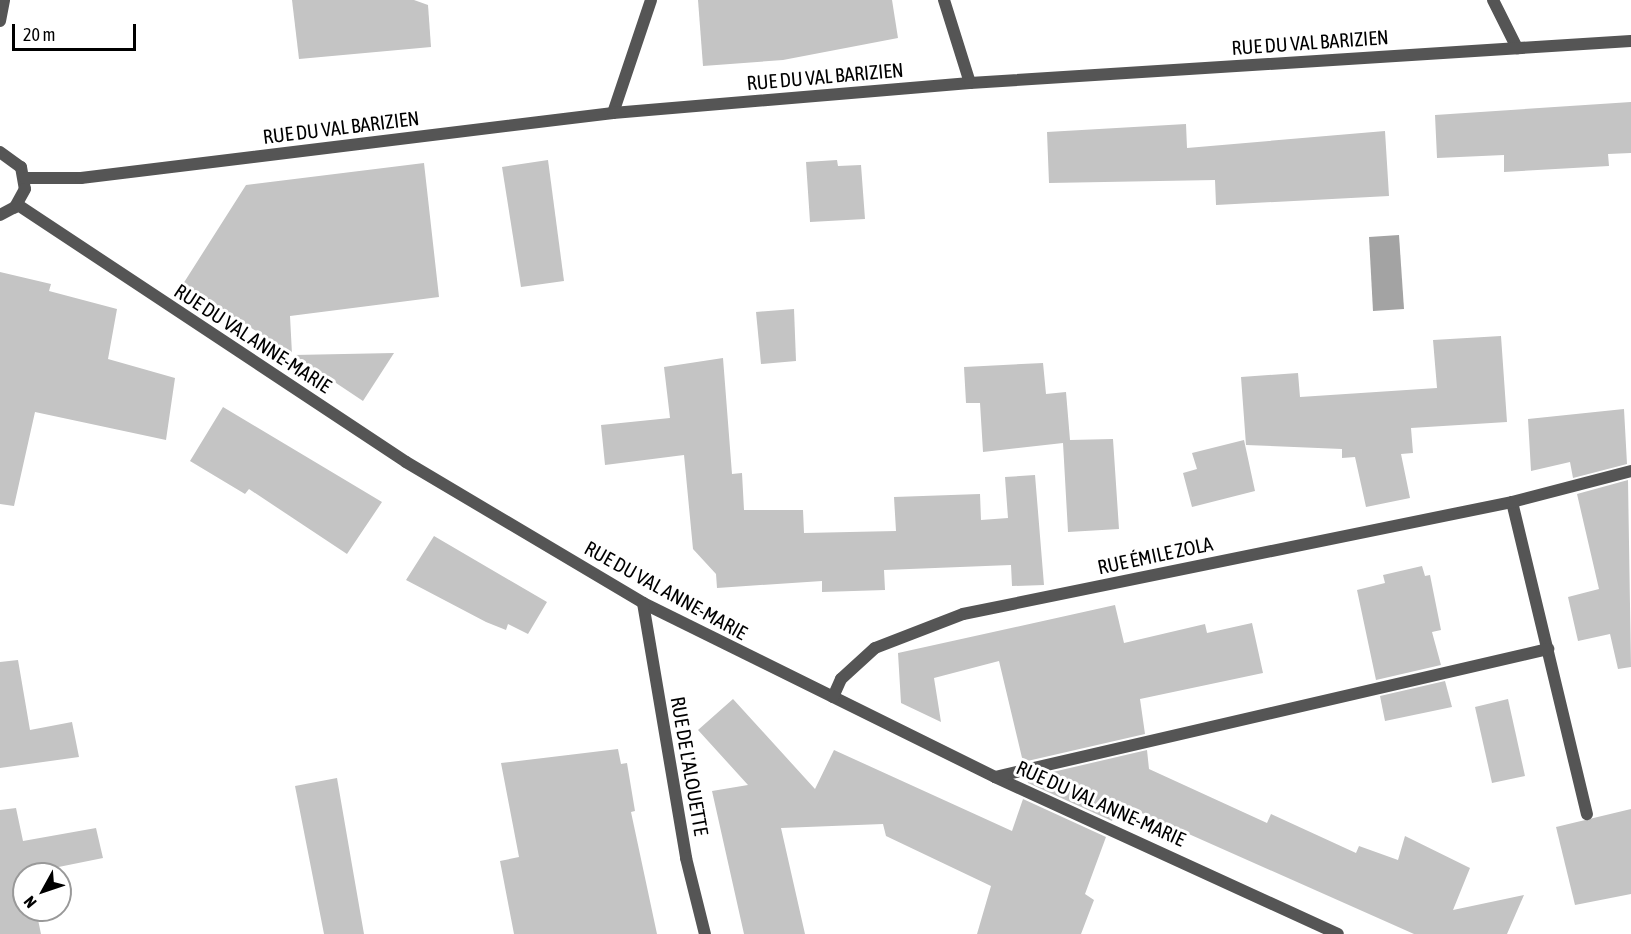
<!DOCTYPE html>
<html>
<head>
<meta charset="utf-8">
<style>
  body { margin:0 }
  #map { position:relative; width:1631px; height:934px; overflow:hidden; background:#fff; font-family:"Asap Condensed",sans-serif }
  div>[style] { position:absolute }
  [style*='--x'] { left:calc(var(--x)*1px); top:calc(var(--y)*1px); width:calc(var(--w)*1px); rotate:calc(var(--a)*1deg) }
  .water>* { inset:0; background:#a3a3a3 }
  .building>* { inset:0; background:#c4c4c4 }
  .minor>* { height:12px; margin:-6px; padding:0 6px; transform-origin:6px; border-radius:6px; background:#555 }
  .tertiary>* { height:12px; margin:-6px; padding:0 6px; transform-origin:6px; border-radius:6px; background:#555 }
  span { translate:-50% -50%; white-space:nowrap; text-align:center; line-height:1.15; -webkit-text-stroke:6px #fff; paint-order:stroke }
  .street-label { font-size:20px; color:#000 }
  .north { position:absolute; left:12px; top:862px; width:60px; height:60px; box-sizing:border-box; background:#fff; border:2px solid #999; border-radius:50%; rotate:230deg; font-size:16px; font-weight:700; line-height:24px; text-align:center; color:#000 }
  .north::after { content:''; display:block; margin:auto; width:21px; height:27px; background:#000; clip-path:polygon(50% 0,100% 100%,50% 72%,0 100%) }
  .scale { position:absolute; left:12px; top:24px; width:124px; height:27px; box-sizing:border-box; border:3px solid #000; border-top:0; padding-left:8px; font-size:18px; line-height:21px; white-space:nowrap; color:#000; -webkit-text-stroke:4px #fff; paint-order:stroke }
</style>
</head>
<body>
<div id="map">
  <div class="water">
    <i style="clip-path:polygon(1399px 235px,1404px 309px,1373px 311px,1369px 237px)"></i>
  </div>
  <div class="building">
    <i style="clip-path:polygon(292px 0,414px 0,428px 5px,431px 47px,299px 59px)"></i>
    <i style="clip-path:polygon(698px 0,892px 0,898px 38px,783px 60px,703px 66px)"></i>
    <i style="clip-path:polygon(1631px 102px,1631px 153px,1608px 154px,1609px 166px,1504px 172px,1504px 155px,1437px 158px,1435px 115px)"></i>
    <i style="clip-path:polygon(1186px 124px,1187px 148px,1385px 131px,1389px 196px,1216px 205px,1215px 180px,1049px 183px,1047px 132px)"></i>
    <i style="clip-path:polygon(548px 160px,564px 281px,521px 287px,502px 167px)"></i>
    <i style="clip-path:polygon(837px 160px,838px 166px,861px 165px,865px 219px,810px 222px,806px 162px)"></i>
    <i style="clip-path:polygon(424px 163px,439px 297px,290px 316px,292px 354px,183px 284px,246px 185px)"></i>
    <i style="clip-path:polygon(0 272px,51px 284px,49px 291px,117px 309px,108px 359px,175px 378px,166px 440px,35px 412px,14px 506px,0 504px)"></i>
    <i style="clip-path:polygon(794px 309px,796px 361px,761px 364px,756px 312px)"></i>
    <i style="clip-path:polygon(1501px 336px,1507px 422px,1411px 428px,1413px 453px,1401px 454px,1410px 498px,1366px 507px,1355px 457px,1342px 458px,1342px 449px,1246px 445px,1241px 377px,1298px 373px,1300px 397px,1437px 388px,1433px 340px)"></i>
    <i style="clip-path:polygon(394px 353px,363px 401px,294px 355px)"></i>
    <i style="clip-path:polygon(723px 358px,732px 474px,742px 473px,744px 510px,803px 510px,804px 533px,896px 531px,894px 497px,980px 494px,981px 520px,1008px 518px,1005px 477px,1035px 475px,1044px 585px,1012px 586px,1011px 565px,884px 570px,885px 590px,822px 592px,822px 581px,717px 588px,716px 574px,693px 549px,684px 455px,605px 465px,601px 425px,670px 418px,664px 367px)"></i>
    <i style="clip-path:polygon(1043px 363px,1046px 394px,1066px 392px,1070px 440px,1113px 439px,1119px 529px,1068px 532px,1063px 443px,983px 452px,980px 403px,966px 403px,964px 367px)"></i>
    <i style="clip-path:polygon(223px 407px,382px 502px,347px 554px,249px 489px,245px 494px,190px 461px)"></i>
    <i style="clip-path:polygon(1624px 409px,1627px 464px,1573px 478px,1570px 462px,1531px 471px,1528px 419px)"></i>
    <i style="clip-path:polygon(1244px 440px,1255px 491px,1192px 507px,1183px 473px,1197px 469px,1192px 453px)"></i>
    <i style="clip-path:polygon(1628px 480px,1631px 667px,1618px 669px,1610px 634px,1578px 641px,1568px 597px,1599px 589px,1577px 494px)"></i>
    <i style="clip-path:polygon(434px 536px,547px 602px,528px 634px,508px 624px,506px 630px,486px 622px,406px 580px)"></i>
    <i style="clip-path:polygon(1422px 566px,1425px 576px,1430px 575px,1441px 630px,1432px 632px,1441px 665px,1376px 680px,1357px 590px,1385px 583px,1383px 575px)"></i>
    <i style="clip-path:polygon(1115px 605px,1124px 643px,1205px 624px,1207px 633px,1252px 623px,1263px 673px,1140px 699px,1145px 734px,1023px 762px,999px 661px,934px 678px,941px 722px,901px 703px,898px 653px)"></i>
    <i style="clip-path:polygon(18px 660px,30px 730px,72px 722px,79px 757px,0 768px,0 662px)"></i>
    <i style="clip-path:polygon(1445px 681px,1452px 707px,1385px 721px,1380px 696px)"></i>
    <i style="clip-path:polygon(733px 699px,815px 789px,834px 750px,1012px 831px,1023px 799px,1106px 837px,1085px 894px,1094px 900px,1081px 934px,977px 934px,991px 886px,886px 836px,883px 824px,781px 828px,805px 934px,744px 934px,712px 791px,748px 785px,698px 730px)"></i>
    <i style="clip-path:polygon(1508px 699px,1525px 776px,1492px 783px,1475px 707px)"></i>
    <i style="clip-path:polygon(618px 749px,621px 764px,627px 763px,635px 811px,631px 812px,657px 934px,514px 934px,500px 861px,519px 857px,501px 763px)"></i>
    <i style="clip-path:polygon(1147px 750px,1149px 769px,1267px 823px,1271px 814px,1356px 853px,1359px 846px,1398px 860px,1405px 836px,1470px 868px,1453px 910px,1524px 895px,1507px 934px,1414px 934px,1119px 803px,1112px 821px,1028px 783px,1027px 778px)"></i>
    <i style="clip-path:polygon(337px 778px,352px 865px,364px 934px,324px 934px,295px 786px)"></i>
    <i style="clip-path:polygon(16px 808px,23px 841px,96px 828px,103px 858px,24px 874px,24px 910px,36px 910px,41px 934px,0 934px,0 810px)"></i>
    <i style="clip-path:polygon(1631px 809px,1631px 894px,1575px 905px,1556px 827px)"></i>
  </div>
  <div class="minor">
    <i style="--x:944;--y:0;--w:87;--a:72.6"></i>
    <i style="--x:1493;--y:0;--w:54;--a:63.4"></i>
    <i style="--x:0;--y:21;--w:21;--a:-79"></i>
    <i style="--x:613;--y:113;--w:119;--a:-71.4"></i>
    <i style="--x:0;--y:152;--w:26;--a:36"></i>
    <i style="--x:21;--y:167;--w:22;--a:80"></i>
    <i style="--x:25;--y:189;--w:21;--a:119"></i>
    <i style="--x:15;--y:207;--w:17;--a:152"></i>
    <i style="--x:18;--y:205;--w:465;--a:33.5"></i>
    <i style="--x:406;--y:462;--w:276;--a:30.7"></i>
    <i style="--x:643;--y:603;--w:393;--a:26.3"></i>
    <i style="--x:995;--y:777;--w:377;--a:24.6"></i>
    <i style="--x:1512;--y:502;--w:321;--a:76.5"></i>
    <i style="--x:643;--y:603;--w:259;--a:80.4"></i>
    <i style="--x:686;--y:858;--w:78;--a:76"></i>
    <i style="--x:833;--y:697;--w:20;--a:-66"></i>
    <i style="--x:841;--y:679;--w:46;--a:-42.4"></i>
    <i style="--x:875;--y:648;--w:94;--a:-21.1"></i>
    <i style="--x:963;--y:614;--w:560;--a:-11.53"></i>
    <i style="--x:1512;--y:502;--w:123;--a:-14.6"></i>
    <i style="--x:995;--y:777;--w:568;--a:-13.03"></i>
  </div>
  <div class="tertiary">
    <i style="--x:25;--y:178;--w:56;--a:0"></i>
    <i style="--x:81;--y:178;--w:536;--a:-6.97"></i>
    <i style="--x:613;--y:113;--w:358;--a:-4.8"></i>
    <i style="--x:970;--y:83;--w:662;--a:-3.64"></i>
  </div>
  <div class="street-label">
    <span style="left:1310px;top:42px;rotate:-4deg">RUE DU VAL BARIZIEN</span>
    <span style="left:825px;top:76px;rotate:-5deg">RUE DU VAL BARIZIEN</span>
    <span style="left:341px;top:127px;rotate:-7deg">RUE DU VAL BARIZIEN</span>
    <span style="left:253px;top:338px;rotate:33deg">RUE DU VAL ANNE-MARIE</span>
    <span style="left:1155px;top:555px;rotate:-12deg">RUE ÉMILE ZOLA</span>
    <span style="left:666px;top:590px;rotate:29deg">RUE DU VAL ANNE-MARIE</span>
    <span style="left:690px;top:766px;rotate:80deg">RUE DE L'ALOUETTE</span>
    <span style="left:1101px;top:803px;rotate:24deg">RUE DU VAL ANNE-MARIE</span>
  </div>
  <div class="north">N</div>
  <div class="scale">20 m</div>
</div>
</body>
</html>
